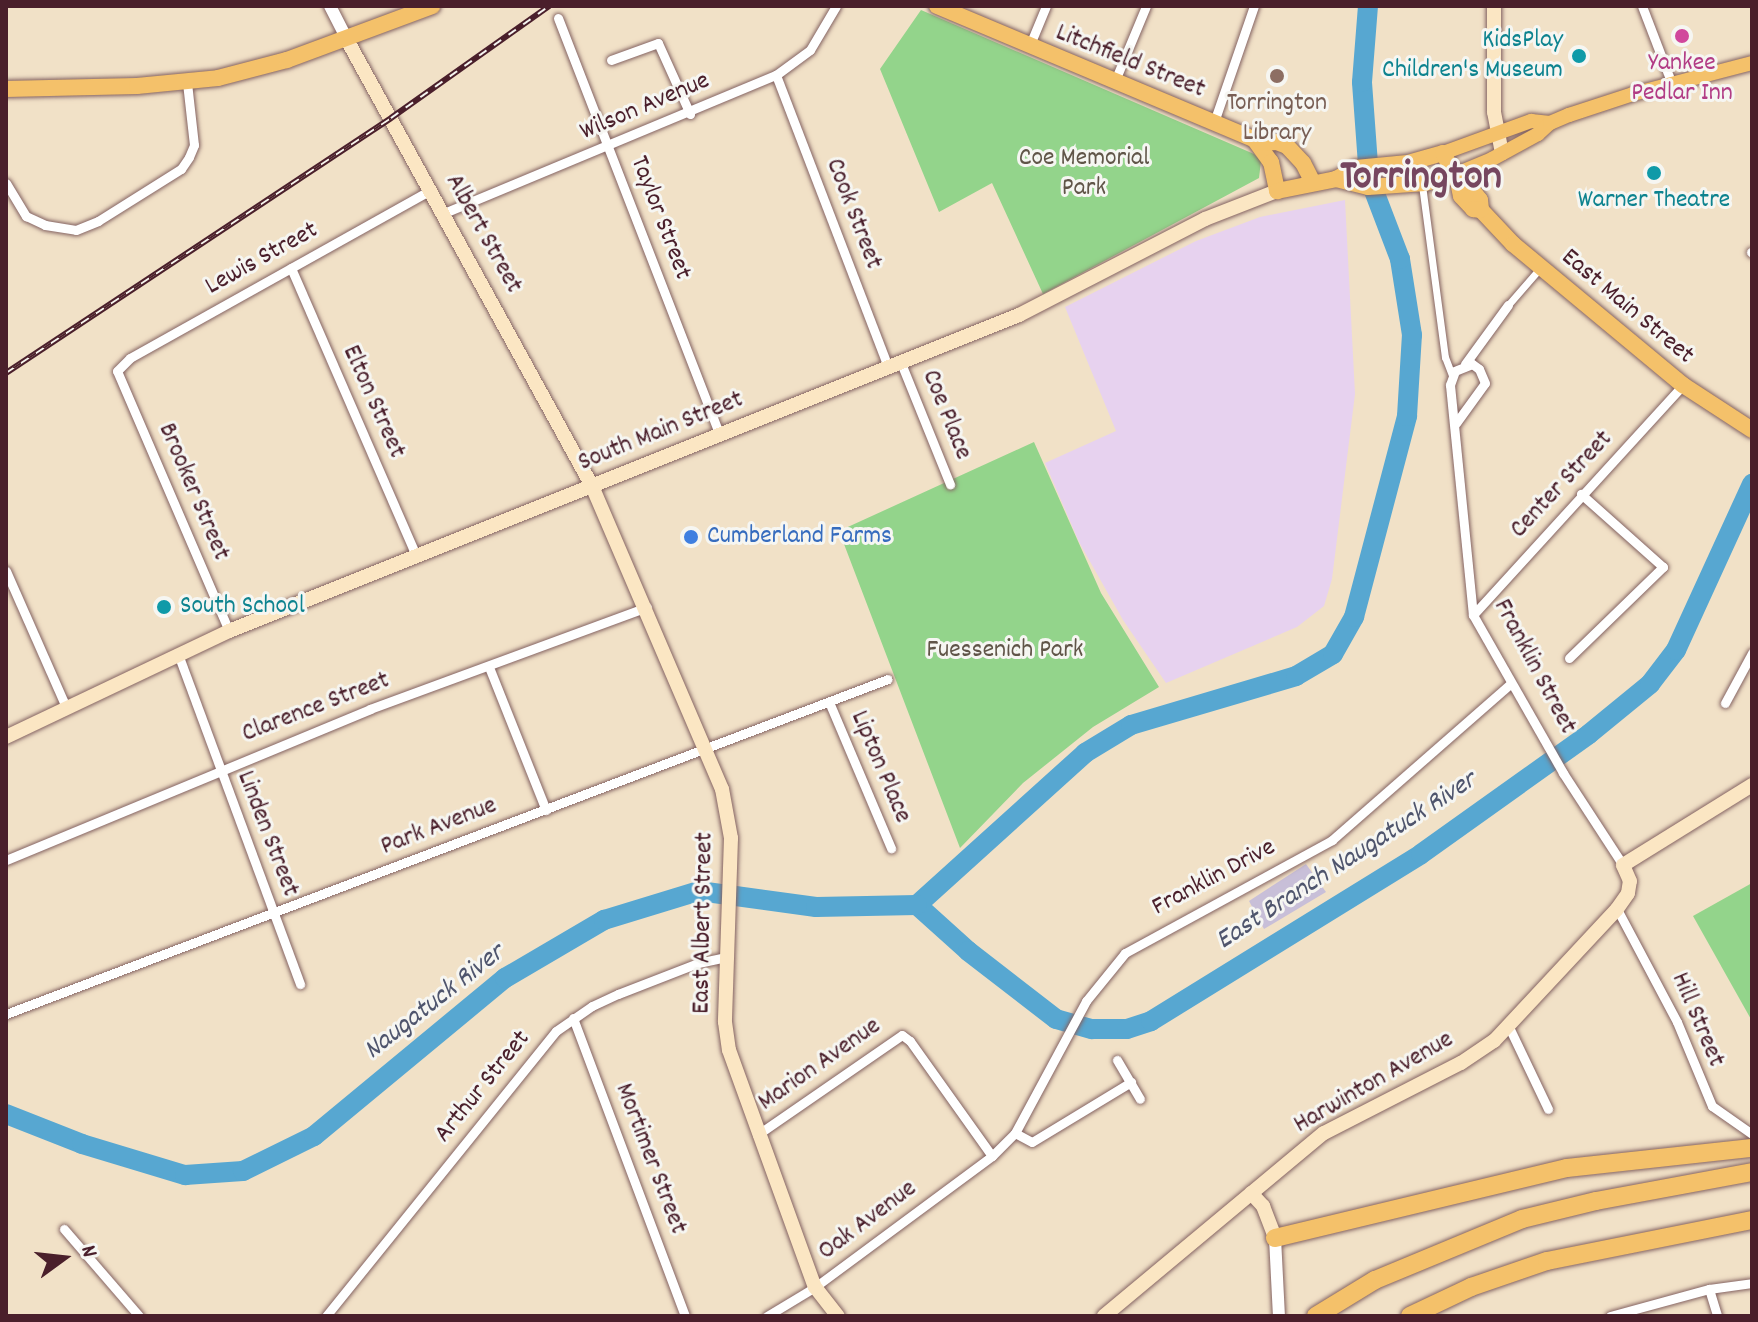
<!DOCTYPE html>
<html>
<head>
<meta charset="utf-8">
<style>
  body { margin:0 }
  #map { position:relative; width:1758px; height:1322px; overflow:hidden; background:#f1e1c7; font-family:Dekko,sans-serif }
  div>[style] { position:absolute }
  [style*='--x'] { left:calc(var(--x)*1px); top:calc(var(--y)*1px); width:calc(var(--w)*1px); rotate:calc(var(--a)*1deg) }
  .built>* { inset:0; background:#e7d2ef }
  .industrial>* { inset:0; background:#c8bfd8 }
  .green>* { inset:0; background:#93d48b }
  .river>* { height:20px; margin:-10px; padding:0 10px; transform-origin:10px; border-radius:10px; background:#57a7d1 }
  .roads { filter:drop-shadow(0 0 2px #846362) drop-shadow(0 0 2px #846362) }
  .pedestrian>* { height:7px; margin:-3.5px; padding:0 3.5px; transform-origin:3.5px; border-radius:3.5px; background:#fff }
  .minor>* { height:9px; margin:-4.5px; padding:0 4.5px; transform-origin:4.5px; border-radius:4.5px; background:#fff }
  .tertiary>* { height:12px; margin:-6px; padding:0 6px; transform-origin:6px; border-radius:6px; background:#fff }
  .secondary>* { height:14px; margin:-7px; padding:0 7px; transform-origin:7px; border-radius:7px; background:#fbe6c3 }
  .primary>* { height:14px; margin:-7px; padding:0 7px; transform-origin:7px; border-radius:7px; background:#f4c16a }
  .trunk>* { height:16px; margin:-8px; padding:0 8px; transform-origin:8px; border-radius:8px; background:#f4c16a }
  .motorway>* { height:18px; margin:-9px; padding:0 9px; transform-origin:9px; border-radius:9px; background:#f4c16a }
  .rail>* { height:6px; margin-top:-3px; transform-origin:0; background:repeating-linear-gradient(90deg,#f6f6f2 0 9px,#4a1f2b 0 18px); box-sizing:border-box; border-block:2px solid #4a1f2b }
  .dots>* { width:22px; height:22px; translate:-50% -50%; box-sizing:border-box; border:4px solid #f6f6f2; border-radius:50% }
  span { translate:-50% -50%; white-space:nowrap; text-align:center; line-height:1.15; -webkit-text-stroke:6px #f6f6f2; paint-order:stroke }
  .culture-label { font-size:26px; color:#0d838f }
  .right { translate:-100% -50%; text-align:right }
  .left { translate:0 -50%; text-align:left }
  .street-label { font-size:26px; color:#4a1f2b }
  .hotel-label { font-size:26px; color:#b23c85 }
  .education-label { font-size:26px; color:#785e54 }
  .park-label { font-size:26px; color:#605548 }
  .shop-label { font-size:26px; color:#366cbe }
  .water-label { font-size:28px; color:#4f556d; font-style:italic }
  .town-label { font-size:42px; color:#76465f; font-weight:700 }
  .frame { position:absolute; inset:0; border:8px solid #4a1f2b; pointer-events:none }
  .north { position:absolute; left:24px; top:1218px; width:80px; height:80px; -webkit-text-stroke:6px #f6f6f2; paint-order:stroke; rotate:75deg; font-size:22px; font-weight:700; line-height:32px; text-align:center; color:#4a1f2b }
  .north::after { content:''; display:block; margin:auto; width:28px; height:36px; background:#4a1f2b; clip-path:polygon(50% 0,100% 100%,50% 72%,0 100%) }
</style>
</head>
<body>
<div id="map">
  <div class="built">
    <i style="clip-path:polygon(1345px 200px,1355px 394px,1332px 579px,1324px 606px,1297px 627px,1166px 683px,1123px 620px,1079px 542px,1045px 463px,1116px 431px,1065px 307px,1196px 241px,1260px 217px)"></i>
  </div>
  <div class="industrial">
    <i style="clip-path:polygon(1306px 864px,1326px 892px,1264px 929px,1249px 901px)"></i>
  </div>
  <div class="green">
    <i style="clip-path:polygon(921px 10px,1254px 154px,1261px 161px,1259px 178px,1043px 294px,992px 183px,939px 212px,880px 69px)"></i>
    <i style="clip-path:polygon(1034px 442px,1101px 593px,1159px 687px,1093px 727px,1023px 783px,960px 848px,839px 531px)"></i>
    <i style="clip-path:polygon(1752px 883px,1752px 1021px,1693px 916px)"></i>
  </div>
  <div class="river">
    <i style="--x:917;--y:905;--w:227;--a:-42.1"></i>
    <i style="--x:1085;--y:753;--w:54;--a:-31.3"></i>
    <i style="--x:1131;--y:725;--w:172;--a:-16.5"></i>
    <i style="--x:1296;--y:676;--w:43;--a:-30.7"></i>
    <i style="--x:1333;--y:654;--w:43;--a:-60.4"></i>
    <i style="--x:1354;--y:617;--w:208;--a:-75.2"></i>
    <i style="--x:1407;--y:416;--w:81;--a:-86.5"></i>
    <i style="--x:1412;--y:335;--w:77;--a:-99"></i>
    <i style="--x:1400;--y:259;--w:87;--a:-110.9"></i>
    <i style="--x:1369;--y:178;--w:96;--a:-94.2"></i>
    <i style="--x:1362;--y:82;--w:76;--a:-85.5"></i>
    <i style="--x:917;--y:905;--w:69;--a:42"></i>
    <i style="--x:968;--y:951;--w:111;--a:37.7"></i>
    <i style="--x:1056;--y:1019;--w:37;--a:16"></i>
    <i style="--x:1092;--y:1029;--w:35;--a:0"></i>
    <i style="--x:1127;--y:1029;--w:25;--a:-18"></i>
    <i style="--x:1151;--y:1021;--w:317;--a:-31.7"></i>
    <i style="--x:1421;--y:854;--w:206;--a:-35.5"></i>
    <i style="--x:1589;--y:734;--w:79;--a:-39.3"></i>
    <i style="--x:1650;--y:684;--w:43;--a:-52.6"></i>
    <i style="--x:1676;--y:650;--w:183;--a:-65.4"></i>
    <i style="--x:6;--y:1114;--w:82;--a:21.5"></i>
    <i style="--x:82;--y:1144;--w:108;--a:16.8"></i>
    <i style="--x:185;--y:1175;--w:58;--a:-3.9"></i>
    <i style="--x:243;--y:1171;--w:79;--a:-26.2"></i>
    <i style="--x:314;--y:1136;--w:248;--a:-39.6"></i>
    <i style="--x:505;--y:978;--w:115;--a:-30.4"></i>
    <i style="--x:604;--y:920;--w:99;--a:-17"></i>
    <i style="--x:699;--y:891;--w:118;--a:7.8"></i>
    <i style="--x:816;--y:907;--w:101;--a:-1.1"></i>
  </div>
  <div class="roads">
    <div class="pedestrian">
      <i style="--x:1422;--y:185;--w:174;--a:82.4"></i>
      <i style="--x:1445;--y:357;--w:19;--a:69"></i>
      <i style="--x:1508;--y:305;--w:50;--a:-49"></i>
    </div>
    <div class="minor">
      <i style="--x:1642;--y:6;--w:84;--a:69"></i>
      <i style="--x:558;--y:18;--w:446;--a:68.8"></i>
      <i style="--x:1029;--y:47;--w:44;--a:-67.5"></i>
      <i style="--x:611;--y:60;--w:50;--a:-19.9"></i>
      <i style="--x:658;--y:43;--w:78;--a:65.7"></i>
      <i style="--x:776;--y:75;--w:313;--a:69"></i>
      <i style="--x:1114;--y:83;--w:83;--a:-67.4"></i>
      <i style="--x:1214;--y:122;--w:123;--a:-71"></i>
      <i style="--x:6;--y:183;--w:39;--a:59"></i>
      <i style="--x:26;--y:216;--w:21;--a:25"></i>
      <i style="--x:45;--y:225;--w:31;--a:9"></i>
      <i style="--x:76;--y:230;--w:24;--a:-22"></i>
      <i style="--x:98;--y:221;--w:98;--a:-32.1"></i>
      <i style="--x:181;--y:169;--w:14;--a:-56"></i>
      <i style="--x:189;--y:157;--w:13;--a:-67"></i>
      <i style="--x:194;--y:145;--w:62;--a:-96.4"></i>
      <i style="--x:444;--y:213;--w:360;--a:-22.6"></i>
      <i style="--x:776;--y:75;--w:42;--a:-36.3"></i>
      <i style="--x:810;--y:50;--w:51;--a:-59.4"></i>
      <i style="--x:1751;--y:252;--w:1;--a:45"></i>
      <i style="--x:291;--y:268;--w:313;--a:66.5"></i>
      <i style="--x:901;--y:363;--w:131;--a:68"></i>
      <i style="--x:1465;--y:364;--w:73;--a:-53.9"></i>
      <i style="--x:1456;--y:423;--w:49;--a:-54.1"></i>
      <i style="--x:1485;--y:383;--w:15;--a:-113"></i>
      <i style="--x:1479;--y:369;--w:9;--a:-144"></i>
      <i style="--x:1472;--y:364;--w:18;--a:158"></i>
      <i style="--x:1455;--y:371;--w:15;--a:110"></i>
      <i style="--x:1450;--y:385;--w:231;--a:84.3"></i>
      <i style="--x:1473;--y:615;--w:182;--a:60.3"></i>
      <i style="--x:1563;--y:773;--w:110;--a:56.9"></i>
      <i style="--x:6;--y:571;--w:149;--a:66.2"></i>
      <i style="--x:1473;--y:615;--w:311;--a:-47.6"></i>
      <i style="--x:229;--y:631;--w:283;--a:-113.3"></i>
      <i style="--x:117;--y:371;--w:18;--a:-45"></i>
      <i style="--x:130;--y:358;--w:345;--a:-29.2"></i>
      <i style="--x:178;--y:654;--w:352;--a:69.7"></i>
      <i style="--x:1569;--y:658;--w:131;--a:-44.1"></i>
      <i style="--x:1663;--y:567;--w:110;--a:-138.3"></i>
      <i style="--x:489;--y:667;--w:154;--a:68.3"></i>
      <i style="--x:829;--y:702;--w:159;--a:67"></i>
      <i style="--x:1725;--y:703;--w:57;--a:-61.6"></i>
      <i style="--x:6;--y:860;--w:394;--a:-22.5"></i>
      <i style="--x:370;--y:709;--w:295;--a:-20.2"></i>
      <i style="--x:1617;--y:909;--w:128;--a:62"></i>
      <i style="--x:1677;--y:1022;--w:91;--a:67.4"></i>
      <i style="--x:1712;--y:1106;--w:49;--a:35"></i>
      <i style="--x:6;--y:1014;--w:943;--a:-20.8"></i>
      <i style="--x:573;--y:1018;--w:318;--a:69.4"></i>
      <i style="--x:1508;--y:1025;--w:93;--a:64.5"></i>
      <i style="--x:1117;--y:1060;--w:45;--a:59.5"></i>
      <i style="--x:1015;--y:1133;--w:19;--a:28"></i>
      <i style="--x:1032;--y:1142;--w:116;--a:-31.2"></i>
      <i style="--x:757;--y:1135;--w:176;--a:-34.6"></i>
      <i style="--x:902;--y:1035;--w:10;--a:37"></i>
      <i style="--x:910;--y:1041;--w:141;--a:54.5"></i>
      <i style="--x:64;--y:1229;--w:115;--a:49.2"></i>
      <i style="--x:1709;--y:1289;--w:28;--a:73"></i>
      <i style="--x:326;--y:1316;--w:366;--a:-51.1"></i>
      <i style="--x:556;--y:1031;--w:44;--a:-34.8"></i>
      <i style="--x:592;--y:1006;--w:29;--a:-25"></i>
      <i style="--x:618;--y:994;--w:86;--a:-21.2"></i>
      <i style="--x:698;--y:963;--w:30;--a:-12"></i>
      <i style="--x:767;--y:1316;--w:56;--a:-31.1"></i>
      <i style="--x:815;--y:1287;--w:220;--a:-36.5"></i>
      <i style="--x:992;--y:1156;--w:33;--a:-45"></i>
      <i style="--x:1015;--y:1133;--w:150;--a:-61.7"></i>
      <i style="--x:1086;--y:1001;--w:62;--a:-50.9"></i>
      <i style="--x:1125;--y:953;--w:236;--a:-28.6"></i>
      <i style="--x:1332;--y:840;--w:237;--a:-41.2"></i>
      <i style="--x:1610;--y:1316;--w:103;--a:-15.3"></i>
      <i style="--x:1709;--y:1289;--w:43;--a:-7.9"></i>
    </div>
    <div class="tertiary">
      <i style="--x:330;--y:6;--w:36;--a:63"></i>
      <i style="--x:1275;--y:1238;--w:78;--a:87.1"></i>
    </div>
    <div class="secondary">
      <i style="--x:1494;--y:6;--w:106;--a:90"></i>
      <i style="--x:1494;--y:112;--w:42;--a:79"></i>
      <i style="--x:346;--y:38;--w:511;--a:61.23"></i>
      <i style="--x:592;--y:486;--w:330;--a:66.8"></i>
      <i style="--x:722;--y:789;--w:50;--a:79.6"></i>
      <i style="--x:731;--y:838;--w:184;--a:91.9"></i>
      <i style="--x:725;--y:1022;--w:28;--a:82"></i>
      <i style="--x:729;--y:1050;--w:252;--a:70.1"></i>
      <i style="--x:815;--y:1287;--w:37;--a:52"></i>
      <i style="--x:6;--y:737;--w:247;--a:-25.4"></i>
      <i style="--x:229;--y:631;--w:851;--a:-21.8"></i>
      <i style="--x:1019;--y:315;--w:209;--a:-27.3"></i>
      <i style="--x:1205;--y:219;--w:77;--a:-21.3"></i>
      <i style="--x:1251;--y:1193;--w:18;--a:47"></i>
      <i style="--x:1263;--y:1206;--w:34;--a:69"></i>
      <i style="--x:1104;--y:1316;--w:286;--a:-39.8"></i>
      <i style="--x:1324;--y:1133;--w:154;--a:-27.1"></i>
      <i style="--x:1461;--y:1063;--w:40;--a:-34"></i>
      <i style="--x:1494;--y:1041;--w:180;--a:-47"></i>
      <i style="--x:1617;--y:909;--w:19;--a:-55"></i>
      <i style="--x:1628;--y:893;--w:12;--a:-81"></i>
      <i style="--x:1630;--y:881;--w:17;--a:-114"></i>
      <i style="--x:1623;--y:865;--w:152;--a:-31.8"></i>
    </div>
    <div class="primary">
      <i style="--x:1443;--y:153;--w:94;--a:-20"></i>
      <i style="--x:1531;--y:121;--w:19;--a:6"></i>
      <i style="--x:1454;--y:175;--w:41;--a:-22.8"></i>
      <i style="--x:1492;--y:159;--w:52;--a:-28.5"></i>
      <i style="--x:1538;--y:134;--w:16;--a:-43"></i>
      <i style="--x:1550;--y:123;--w:21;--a:-23"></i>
      <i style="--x:1569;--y:115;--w:67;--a:-18.2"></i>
      <i style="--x:1633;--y:94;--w:123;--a:-14.6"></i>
    </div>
    <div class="trunk">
      <i style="--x:937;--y:6;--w:344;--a:22.8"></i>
      <i style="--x:1254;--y:139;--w:29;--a:54"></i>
      <i style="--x:1271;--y:162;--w:30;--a:78"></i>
      <i style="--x:1277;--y:191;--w:60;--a:-11.5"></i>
      <i style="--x:1336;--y:179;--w:23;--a:-29"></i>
      <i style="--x:1356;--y:168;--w:52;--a:-5.5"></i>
      <i style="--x:1408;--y:163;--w:36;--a:-16"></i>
      <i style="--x:1443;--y:153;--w:32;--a:62"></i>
      <i style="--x:1458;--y:181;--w:12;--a:24"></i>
      <i style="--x:1469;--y:186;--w:18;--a:52"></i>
      <i style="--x:1480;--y:200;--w:10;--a:84"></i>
      <i style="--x:1481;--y:210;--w:47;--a:46.7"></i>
      <i style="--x:1513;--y:244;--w:221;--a:39.7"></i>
      <i style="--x:1683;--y:385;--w:82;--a:33.1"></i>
      <i style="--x:6;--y:89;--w:131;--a:-1.3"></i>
      <i style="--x:137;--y:86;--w:81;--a:-5.6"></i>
      <i style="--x:218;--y:78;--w:71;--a:-14.6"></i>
      <i style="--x:287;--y:60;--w:155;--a:-20.4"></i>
      <i style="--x:1260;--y:143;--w:17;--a:-3"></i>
      <i style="--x:1277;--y:142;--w:11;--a:22"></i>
      <i style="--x:1287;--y:146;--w:23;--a:47"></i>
      <i style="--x:1303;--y:163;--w:22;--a:63"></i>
      <i style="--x:1336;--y:179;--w:33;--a:14"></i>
      <i style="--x:1368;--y:187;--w:57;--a:-4"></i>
      <i style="--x:1425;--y:183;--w:30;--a:-15"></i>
      <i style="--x:1458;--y:181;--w:15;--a:79"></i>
      <i style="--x:1461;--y:196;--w:18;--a:47"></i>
      <i style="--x:1473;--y:209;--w:8;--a:7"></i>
    </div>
    <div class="motorway">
      <i style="--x:1275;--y:1238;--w:300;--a:-13.5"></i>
      <i style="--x:1567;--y:1168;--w:186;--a:-6.2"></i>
      <i style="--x:1316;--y:1316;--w:69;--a:-31.4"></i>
      <i style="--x:1375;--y:1280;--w:159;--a:-22.5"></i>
      <i style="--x:1522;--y:1219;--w:76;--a:-13.7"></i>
      <i style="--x:1596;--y:1201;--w:159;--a:-10.5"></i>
      <i style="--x:1410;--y:1316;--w:68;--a:-25.4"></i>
      <i style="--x:1471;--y:1287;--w:80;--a:-18.9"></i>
      <i style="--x:1547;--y:1261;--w:209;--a:-11.3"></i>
    </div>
  </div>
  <div class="rail">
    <i style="--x:6;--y:373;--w:462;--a:-33.5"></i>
    <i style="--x:391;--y:118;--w:194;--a:-35.3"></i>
  </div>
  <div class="dots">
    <i style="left:1682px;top:36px;background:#d1479c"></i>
    <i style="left:1579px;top:56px;background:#0f9aa8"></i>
    <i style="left:1277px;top:76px;background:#8d6e63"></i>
    <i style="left:1654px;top:173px;background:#0f9aa8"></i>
    <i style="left:691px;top:537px;background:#3f7fe0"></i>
    <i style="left:164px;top:607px;background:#0f9aa8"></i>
  </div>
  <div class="culture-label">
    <span class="right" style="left:1563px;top:56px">KidsPlay<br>Children's Museum</span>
    <span style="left:1654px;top:201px">Warner Theatre</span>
    <span class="left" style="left:180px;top:607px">South School</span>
  </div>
  <div class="street-label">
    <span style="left:1130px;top:62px;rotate:22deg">Litchfield Street</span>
    <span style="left:645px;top:107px;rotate:-23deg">Wilson Avenue</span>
    <span style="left:853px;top:214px;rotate:69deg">Cook Street</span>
    <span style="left:660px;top:218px;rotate:69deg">Taylor Street</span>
    <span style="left:483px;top:234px;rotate:61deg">Albert Street</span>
    <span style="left:262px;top:259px;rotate:-29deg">Lewis Street</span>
    <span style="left:1627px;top:307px;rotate:40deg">East Main Street</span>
    <span style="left:373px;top:402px;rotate:66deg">Elton Street</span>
    <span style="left:946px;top:415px;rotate:68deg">Coe Place</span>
    <span style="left:661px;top:432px;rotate:-22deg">South Main Street</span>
    <span style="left:1562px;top:485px;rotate:-47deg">Center Street</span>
    <span style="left:193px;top:492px;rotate:67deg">Brooker Street</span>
    <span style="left:1534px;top:667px;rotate:62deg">Franklin Street</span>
    <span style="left:316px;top:708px;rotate:-21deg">Clarence Street</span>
    <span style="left:880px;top:767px;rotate:67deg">Lipton Place</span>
    <span style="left:439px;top:827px;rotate:-21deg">Park Avenue</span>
    <span style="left:267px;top:834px;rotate:69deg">Linden Street</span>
    <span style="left:1214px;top:878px;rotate:-28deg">Franklin Drive</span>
    <span style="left:704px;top:923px;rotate:-89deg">East Albert Street</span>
    <span style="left:1697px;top:1020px;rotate:67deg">Hill Street</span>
    <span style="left:820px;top:1065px;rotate:-35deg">Marion Avenue</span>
    <span style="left:1374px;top:1083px;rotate:-30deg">Harwinton Avenue</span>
    <span style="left:483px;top:1087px;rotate:-51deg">Arthur Street</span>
    <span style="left:650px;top:1159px;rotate:69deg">Mortimer Street</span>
    <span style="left:868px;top:1221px;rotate:-37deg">Oak Avenue</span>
  </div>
  <div class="hotel-label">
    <span style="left:1682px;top:79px">Yankee<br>Pedlar Inn</span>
  </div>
  <div class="education-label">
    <span style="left:1277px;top:119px">Torrington<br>Library</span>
  </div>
  <div class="park-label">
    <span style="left:1084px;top:174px">Coe Memorial<br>Park</span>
    <span style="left:1005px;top:651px">Fuessenich Park</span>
  </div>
  <div class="shop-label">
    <span class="left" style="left:707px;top:537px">Cumberland Farms</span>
  </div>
  <div class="water-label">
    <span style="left:1347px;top:862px;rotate:-33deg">East Branch Naugatuck River</span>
    <span style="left:435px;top:1003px;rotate:-38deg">Naugatuck River</span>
  </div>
  <div class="town-label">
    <span style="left:1421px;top:179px">Torrington</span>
  </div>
  <div class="frame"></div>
  <div class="north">N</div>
</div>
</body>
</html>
